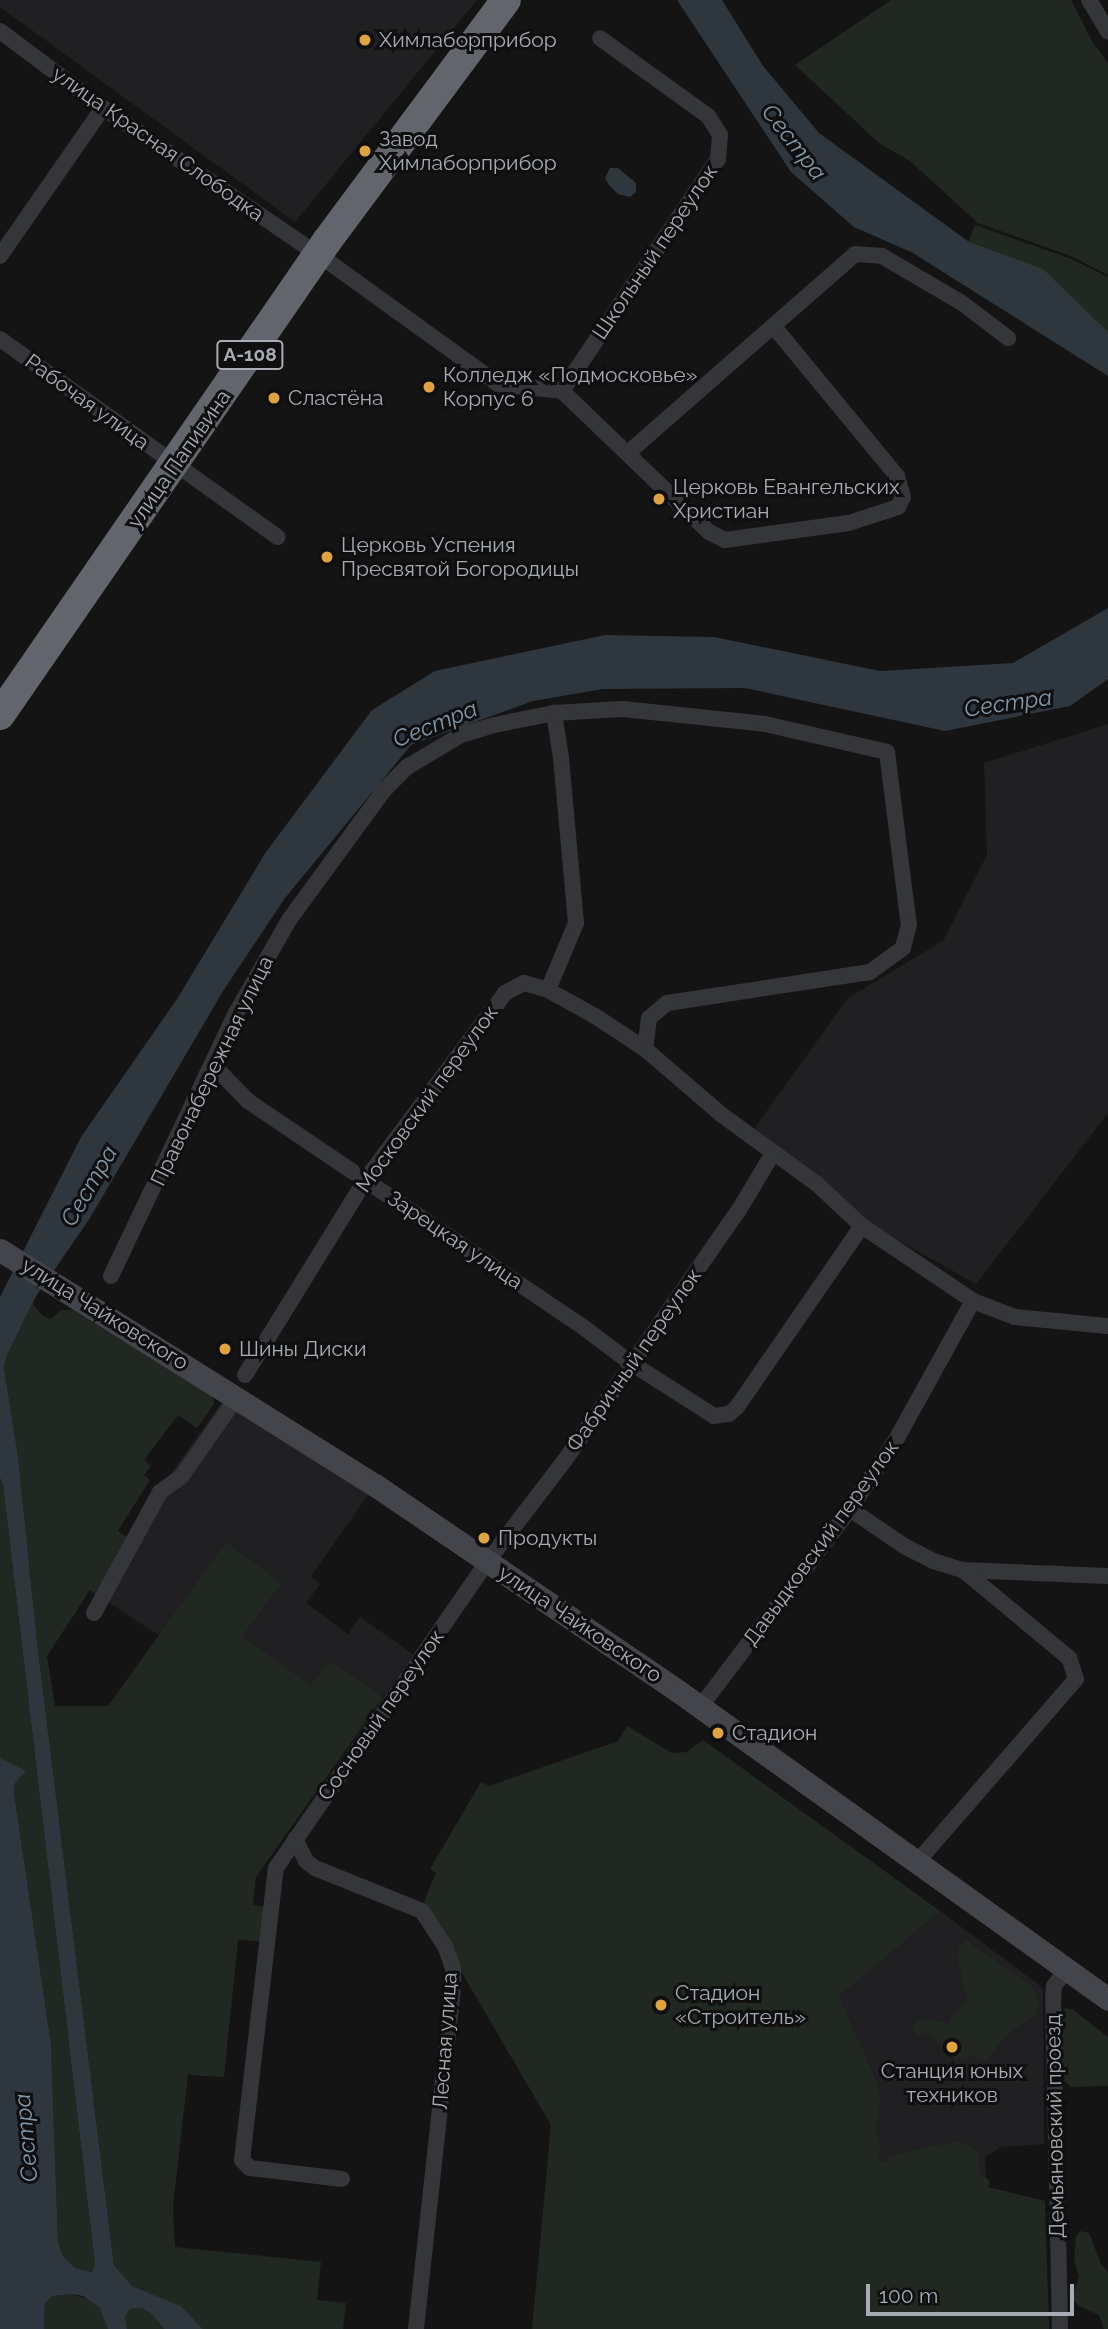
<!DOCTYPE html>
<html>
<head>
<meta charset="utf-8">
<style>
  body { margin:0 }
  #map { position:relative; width:1108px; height:2329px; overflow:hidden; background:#141415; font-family:Raleway,sans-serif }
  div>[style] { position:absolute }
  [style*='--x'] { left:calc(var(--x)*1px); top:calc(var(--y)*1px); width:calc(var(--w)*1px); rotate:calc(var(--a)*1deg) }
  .built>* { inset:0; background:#202022 }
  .green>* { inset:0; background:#212821 }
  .water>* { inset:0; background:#2e373d }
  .street>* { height:16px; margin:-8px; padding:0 8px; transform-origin:8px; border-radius:8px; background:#35363a }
  .secondary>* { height:23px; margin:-11.5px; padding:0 11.5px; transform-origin:11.5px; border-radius:11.5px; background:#44454a }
  .highway>* { height:30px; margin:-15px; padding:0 15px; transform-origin:15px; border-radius:15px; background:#62656b }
  .dots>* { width:19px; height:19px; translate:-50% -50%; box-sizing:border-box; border:4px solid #0f0f10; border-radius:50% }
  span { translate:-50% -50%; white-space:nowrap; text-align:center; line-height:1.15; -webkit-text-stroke:6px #0f0f10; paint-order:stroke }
  .shield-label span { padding:2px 5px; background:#0f0f10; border:2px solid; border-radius:5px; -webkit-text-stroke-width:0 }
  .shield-label { font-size:19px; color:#a7acb5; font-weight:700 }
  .poi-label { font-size:21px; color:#a7acb5 }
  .left { translate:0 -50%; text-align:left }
  .street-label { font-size:21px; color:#a7acb5 }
  .water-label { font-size:23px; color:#819bad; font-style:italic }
  .scale { position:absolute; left:866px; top:2284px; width:208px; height:32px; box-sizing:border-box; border:4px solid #a7acb5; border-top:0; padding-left:9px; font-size:21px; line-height:24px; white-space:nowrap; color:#a7acb5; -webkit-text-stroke:5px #0f0f10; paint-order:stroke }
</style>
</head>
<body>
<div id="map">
  <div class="built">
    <i style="clip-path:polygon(0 0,477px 0,295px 222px,0 7px)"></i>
    <i style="clip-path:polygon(1108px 724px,1108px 1113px,976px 1284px,868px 1223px,754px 1129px,848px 998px,943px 941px,987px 855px,984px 763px)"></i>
    <i style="clip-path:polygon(227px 1395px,373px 1488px,311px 1576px,320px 1584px,306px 1603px,348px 1634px,360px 1617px,413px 1654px,383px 1697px,330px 1661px,312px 1686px,242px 1637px,282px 1583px,226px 1542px,160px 1636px,102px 1598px,165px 1482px)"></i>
    <i style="clip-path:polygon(940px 1911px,1043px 1988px,1044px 2144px,1001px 2147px,985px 2157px,986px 2186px,851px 2153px,877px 2082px,838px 1996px)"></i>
  </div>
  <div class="green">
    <i style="clip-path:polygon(891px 0,1071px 0,1092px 41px,1108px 63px,1108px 275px,1071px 256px,978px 223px,910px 161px,879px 143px,795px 65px)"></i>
    <i style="clip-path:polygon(975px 225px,1069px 258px,1108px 277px,1108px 346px,964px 253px)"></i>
    <i style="clip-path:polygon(35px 1298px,33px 1305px,43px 1316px,51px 1319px,61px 1310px,73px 1310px,207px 1392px,213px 1396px,214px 1404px,197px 1428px,178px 1415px,144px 1460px,151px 1466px,144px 1475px,150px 1480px,118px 1531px,132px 1541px,102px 1598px,90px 1590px,47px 1656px,55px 1706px,108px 1706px,226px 1542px,282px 1583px,242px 1637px,311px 1685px,330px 1661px,383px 1697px,256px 1877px,253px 1905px,265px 1907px,261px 1941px,238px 1940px,224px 2077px,188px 2075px,173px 2206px,175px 2247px,321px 2262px,317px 2300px,346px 2303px,343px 2329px,203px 2329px,181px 2306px,132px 2286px,114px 2265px,38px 1651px,18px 1456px,4px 1368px,6px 1357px)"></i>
    <i style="clip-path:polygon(0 1478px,3px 1484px,95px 2264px,92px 2272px,75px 2268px,63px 2256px,58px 2243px,51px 2044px,14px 1793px,15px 1783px,26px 1771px,0 1758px)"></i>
    <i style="clip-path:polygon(627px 1726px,672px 1753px,687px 1752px,703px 1740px,940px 1911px,839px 1996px,877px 2082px,880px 2100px,876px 2129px,881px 2150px,877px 2159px,887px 2162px,888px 2156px,958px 2141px,979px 2151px,979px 2174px,990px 2181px,988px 2187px,1045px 2201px,1049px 2329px,532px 2329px,551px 2125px,458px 1966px,455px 1948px,424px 1901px,436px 1873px,430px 1869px,481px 1782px,489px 1786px,618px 1741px)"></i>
    <i style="clip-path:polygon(966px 1940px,1034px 1988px,1039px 2003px,1036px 2015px,1005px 2036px,986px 2061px,970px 2055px,965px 2059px,956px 2060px,926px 2031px,919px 2036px,912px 2029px,917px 2020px,931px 2019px,948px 2024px,967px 1999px,957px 1955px,958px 1947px)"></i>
    <i style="clip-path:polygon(1065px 2008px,1072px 2009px,1108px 2037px,1108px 2086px,1071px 2087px,1061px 2078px,1060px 2016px)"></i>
    <i style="clip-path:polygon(1080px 2231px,1089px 2233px,1101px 2264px,1108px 2272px,1108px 2329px,1104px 2329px,1099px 2315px,1078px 2305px,1072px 2298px,1079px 2276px,1074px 2260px,1076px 2237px)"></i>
    <i style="clip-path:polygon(72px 2294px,91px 2300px,99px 2307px,108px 2329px,44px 2329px,45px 2304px,53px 2296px)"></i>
    <i style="clip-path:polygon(141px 2308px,152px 2314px,164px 2329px,127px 2329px,125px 2317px,130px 2309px)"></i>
  </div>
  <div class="water">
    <i style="clip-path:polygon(677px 0,722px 0,763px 66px,819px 133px,969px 242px,1043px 269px,1108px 332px,1108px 376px,913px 253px,854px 227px,791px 172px)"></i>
    <i style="clip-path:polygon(610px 168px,618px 168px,636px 183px,636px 192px,630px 197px,618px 194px,609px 185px,605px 178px)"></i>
    <i style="clip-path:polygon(1108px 608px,1108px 679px,1070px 706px,945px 731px,745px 688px,603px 689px,533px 701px,411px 745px,285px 898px,223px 991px,90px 1218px,35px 1298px,6px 1357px,4px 1368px,18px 1456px,38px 1651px,114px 2265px,132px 2286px,181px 2306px,203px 2329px,164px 2329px,152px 2314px,141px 2308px,130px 2309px,125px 2317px,127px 2329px,108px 2329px,99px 2307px,83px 2296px,72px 2294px,53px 2296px,45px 2303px,44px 2329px,0 2329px,0 1758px,26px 1771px,15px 1783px,14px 1793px,51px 2044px,58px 2243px,63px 2256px,75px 2268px,92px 2272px,95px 2264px,3px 1484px,0 1478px,0 1297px,81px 1137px,177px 999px,266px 852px,372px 710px,435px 671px,605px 635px,714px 637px,880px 671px,1013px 663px)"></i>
  </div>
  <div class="street">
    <i style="--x:1089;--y:0;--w:37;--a:59"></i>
    <i style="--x:0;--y:31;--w:129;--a:36.8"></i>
    <i style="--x:103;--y:108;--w:278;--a:34.3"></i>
    <i style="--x:333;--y:265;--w:203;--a:35.8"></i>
    <i style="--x:498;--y:384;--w:64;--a:6.2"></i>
    <i style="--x:562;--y:391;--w:204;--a:43.8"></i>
    <i style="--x:709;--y:532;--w:18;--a:27"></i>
    <i style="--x:725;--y:540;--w:125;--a:-7.8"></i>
    <i style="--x:849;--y:523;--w:52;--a:-18.1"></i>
    <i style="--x:898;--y:507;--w:11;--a:-63"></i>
    <i style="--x:903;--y:497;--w:22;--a:-106"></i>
    <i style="--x:897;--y:476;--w:193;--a:-129.5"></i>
    <i style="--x:0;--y:256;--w:180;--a:-55.2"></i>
    <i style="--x:0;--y:339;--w:341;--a:35.5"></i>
    <i style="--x:562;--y:391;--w:280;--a:-56.1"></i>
    <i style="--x:718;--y:159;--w:24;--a:-85"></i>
    <i style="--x:720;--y:135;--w:22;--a:-122"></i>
    <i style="--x:708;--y:116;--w:133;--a:-144.2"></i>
    <i style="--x:629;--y:452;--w:300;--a:-41.2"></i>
    <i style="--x:855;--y:254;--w:27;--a:4"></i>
    <i style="--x:882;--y:256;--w:93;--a:30.4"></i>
    <i style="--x:962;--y:303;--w:58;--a:37.3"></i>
    <i style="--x:548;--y:990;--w:73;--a:-67.3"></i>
    <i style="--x:576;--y:923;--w:166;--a:-95.2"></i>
    <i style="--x:561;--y:758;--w:46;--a:-98.8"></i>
    <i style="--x:213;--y:1065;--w:50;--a:45.8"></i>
    <i style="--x:248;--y:1101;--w:404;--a:34"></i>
    <i style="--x:583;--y:1327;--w:60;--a:36.9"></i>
    <i style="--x:631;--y:1363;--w:98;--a:32.6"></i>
    <i style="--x:714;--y:1416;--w:15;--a:-8"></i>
    <i style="--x:729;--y:1414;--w:11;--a:-41"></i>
    <i style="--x:737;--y:1407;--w:220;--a:-55.4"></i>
    <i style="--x:111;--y:1276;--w:291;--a:-64.6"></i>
    <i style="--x:236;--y:1013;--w:107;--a:-60.3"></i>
    <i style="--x:289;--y:920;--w:161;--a:-53.8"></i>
    <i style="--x:384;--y:790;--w:33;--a:-45"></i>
    <i style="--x:407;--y:767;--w:63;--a:-30.7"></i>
    <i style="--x:461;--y:735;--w:34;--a:-17"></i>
    <i style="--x:494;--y:725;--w:61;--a:-11.3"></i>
    <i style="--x:554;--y:713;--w:69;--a:-3.3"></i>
    <i style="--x:623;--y:709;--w:143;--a:6"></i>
    <i style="--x:765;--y:724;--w:125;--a:12.9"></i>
    <i style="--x:887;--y:752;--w:174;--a:82.8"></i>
    <i style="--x:909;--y:925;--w:24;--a:105"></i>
    <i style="--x:903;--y:948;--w:41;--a:144"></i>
    <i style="--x:870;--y:972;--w:205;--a:171.3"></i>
    <i style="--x:667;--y:1003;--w:23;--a:140"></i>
    <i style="--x:649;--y:1018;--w:31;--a:97"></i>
    <i style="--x:245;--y:1375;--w:230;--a:-58.3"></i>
    <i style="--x:366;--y:1179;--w:232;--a:-53.2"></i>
    <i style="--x:505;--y:993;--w:21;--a:-28"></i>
    <i style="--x:524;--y:983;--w:25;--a:16"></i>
    <i style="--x:548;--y:990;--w:54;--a:29"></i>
    <i style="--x:595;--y:1016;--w:60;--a:33.4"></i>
    <i style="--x:645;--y:1049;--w:101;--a:40.6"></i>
    <i style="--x:722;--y:1115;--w:117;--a:36"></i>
    <i style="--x:817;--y:1184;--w:62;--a:43"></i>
    <i style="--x:862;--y:1226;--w:134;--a:34"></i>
    <i style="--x:973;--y:1301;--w:45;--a:20.9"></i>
    <i style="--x:1015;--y:1317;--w:93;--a:5.5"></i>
    <i style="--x:850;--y:1509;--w:65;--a:34.4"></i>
    <i style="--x:904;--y:1546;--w:33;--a:27"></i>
    <i style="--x:933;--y:1561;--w:31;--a:17"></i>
    <i style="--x:963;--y:1570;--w:145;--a:2.4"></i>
    <i style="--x:94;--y:1613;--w:138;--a:-61.4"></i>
    <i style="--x:160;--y:1492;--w:26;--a:-36"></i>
    <i style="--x:181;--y:1477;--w:98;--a:-55"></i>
    <i style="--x:701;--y:1706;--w:247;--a:-52.9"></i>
    <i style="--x:850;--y:1509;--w:85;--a:-56.5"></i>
    <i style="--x:897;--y:1438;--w:157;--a:-61"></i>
    <i style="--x:295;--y:1839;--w:25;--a:63"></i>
    <i style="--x:306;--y:1861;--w:11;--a:38"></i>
    <i style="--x:315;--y:1868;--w:115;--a:21.9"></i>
    <i style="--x:422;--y:1911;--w:44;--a:57"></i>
    <i style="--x:446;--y:1948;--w:21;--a:71"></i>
    <i style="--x:453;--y:1968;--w:20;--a:90"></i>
    <i style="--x:453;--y:1988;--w:343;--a:96.2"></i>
    <i style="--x:918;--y:1861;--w:241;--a:-49"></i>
    <i style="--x:1076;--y:1679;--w:22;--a:-108"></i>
    <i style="--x:1069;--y:1658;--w:138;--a:-140.3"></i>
    <i style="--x:342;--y:2179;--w:93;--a:-173.2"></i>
    <i style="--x:250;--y:2168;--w:11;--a:-135"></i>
    <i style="--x:242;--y:2160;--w:294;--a:-83.4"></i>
    <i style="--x:276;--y:1868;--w:372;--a:-55.4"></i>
    <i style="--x:487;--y:1562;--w:128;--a:-52.6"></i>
    <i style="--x:565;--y:1460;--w:305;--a:-55.2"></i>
    <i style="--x:739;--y:1210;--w:66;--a:-59.2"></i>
    <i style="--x:1060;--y:2329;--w:326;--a:-91.2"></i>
    <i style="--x:1053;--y:2003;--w:17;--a:-87"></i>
    <i style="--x:1054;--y:1986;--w:21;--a:-53"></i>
  </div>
  <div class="secondary">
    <i style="--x:0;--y:1250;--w:443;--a:32.1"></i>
    <i style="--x:375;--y:1485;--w:366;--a:34.2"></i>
    <i style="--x:678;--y:1691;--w:529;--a:35.61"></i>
  </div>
  <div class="highway">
    <i style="--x:0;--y:715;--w:576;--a:-55.4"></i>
    <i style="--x:327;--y:241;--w:300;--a:-53.4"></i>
  </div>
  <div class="dots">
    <i style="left:365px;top:40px;background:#e1a240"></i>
    <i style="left:365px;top:151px;background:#e1a240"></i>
    <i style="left:429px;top:387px;background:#e1a240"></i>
    <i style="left:274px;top:398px;background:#e1a240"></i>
    <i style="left:659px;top:499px;background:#e1a240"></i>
    <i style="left:327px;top:557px;background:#e1a240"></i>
    <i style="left:225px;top:1349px;background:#e1a240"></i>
    <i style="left:484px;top:1538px;background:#e1a240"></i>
    <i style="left:718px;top:1733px;background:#e1a240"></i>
    <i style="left:661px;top:2005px;background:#e1a240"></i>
    <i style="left:952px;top:2047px;background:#e1a240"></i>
  </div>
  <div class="shield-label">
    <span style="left:250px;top:355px">А-108</span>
  </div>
  <div class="poi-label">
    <span class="left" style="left:379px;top:40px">Химлаборприбор</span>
    <span class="left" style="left:379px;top:151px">Завод<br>Химлаборприбор</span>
    <span class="left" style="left:443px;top:387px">Колледж «Подмосковье»<br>Корпус 6</span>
    <span class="left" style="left:288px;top:398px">Сластёна</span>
    <span class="left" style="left:673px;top:499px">Церковь Евангельских<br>Христиан</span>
    <span class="left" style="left:341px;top:557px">Церковь Успения<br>Пресвятой Богородицы</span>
    <span class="left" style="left:239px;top:1349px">Шины Диски</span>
    <span class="left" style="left:498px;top:1538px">Продукты</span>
    <span class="left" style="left:732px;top:1733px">Стадион</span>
    <span class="left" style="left:675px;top:2005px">Стадион<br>«Строитель»</span>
    <span style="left:952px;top:2083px">Станция юных<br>техников</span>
  </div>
  <div class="street-label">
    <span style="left:158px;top:144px;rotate:35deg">улица Красная Слободка</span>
    <span style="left:655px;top:252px;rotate:-56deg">Школьный переулок</span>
    <span style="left:87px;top:402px;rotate:36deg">Рабочая улица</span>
    <span style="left:179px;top:459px;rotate:-55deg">улица Папивина</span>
    <span style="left:212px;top:1071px;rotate:-64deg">Правонабережная улица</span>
    <span style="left:427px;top:1099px;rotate:-54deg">Московский переулок</span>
    <span style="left:455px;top:1240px;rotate:34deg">Зарецкая улица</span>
    <span style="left:105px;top:1314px;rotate:32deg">улица Чайковского</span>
    <span style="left:634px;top:1360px;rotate:-55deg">Фабричный переулок</span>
    <span style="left:821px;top:1543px;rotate:-54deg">Давыдковский переулок</span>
    <span style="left:580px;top:1624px;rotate:34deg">улица Чайковского</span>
    <span style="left:381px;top:1715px;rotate:-55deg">Сосновый переулок</span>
    <span style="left:445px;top:2041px;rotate:-86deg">Лесная улица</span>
    <span style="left:1055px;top:2126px;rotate:-91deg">Демьяновский проезд</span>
  </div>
  <div class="water-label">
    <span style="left:794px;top:142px;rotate:52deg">Сестра</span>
    <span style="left:1008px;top:703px;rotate:-8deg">Сестра</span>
    <span style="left:435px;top:724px;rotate:-22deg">Сестра</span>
    <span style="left:89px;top:1186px;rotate:-60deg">Сестра</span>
    <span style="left:26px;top:2138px;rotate:-95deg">Сестра</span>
  </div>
  <div class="scale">100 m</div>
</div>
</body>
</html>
